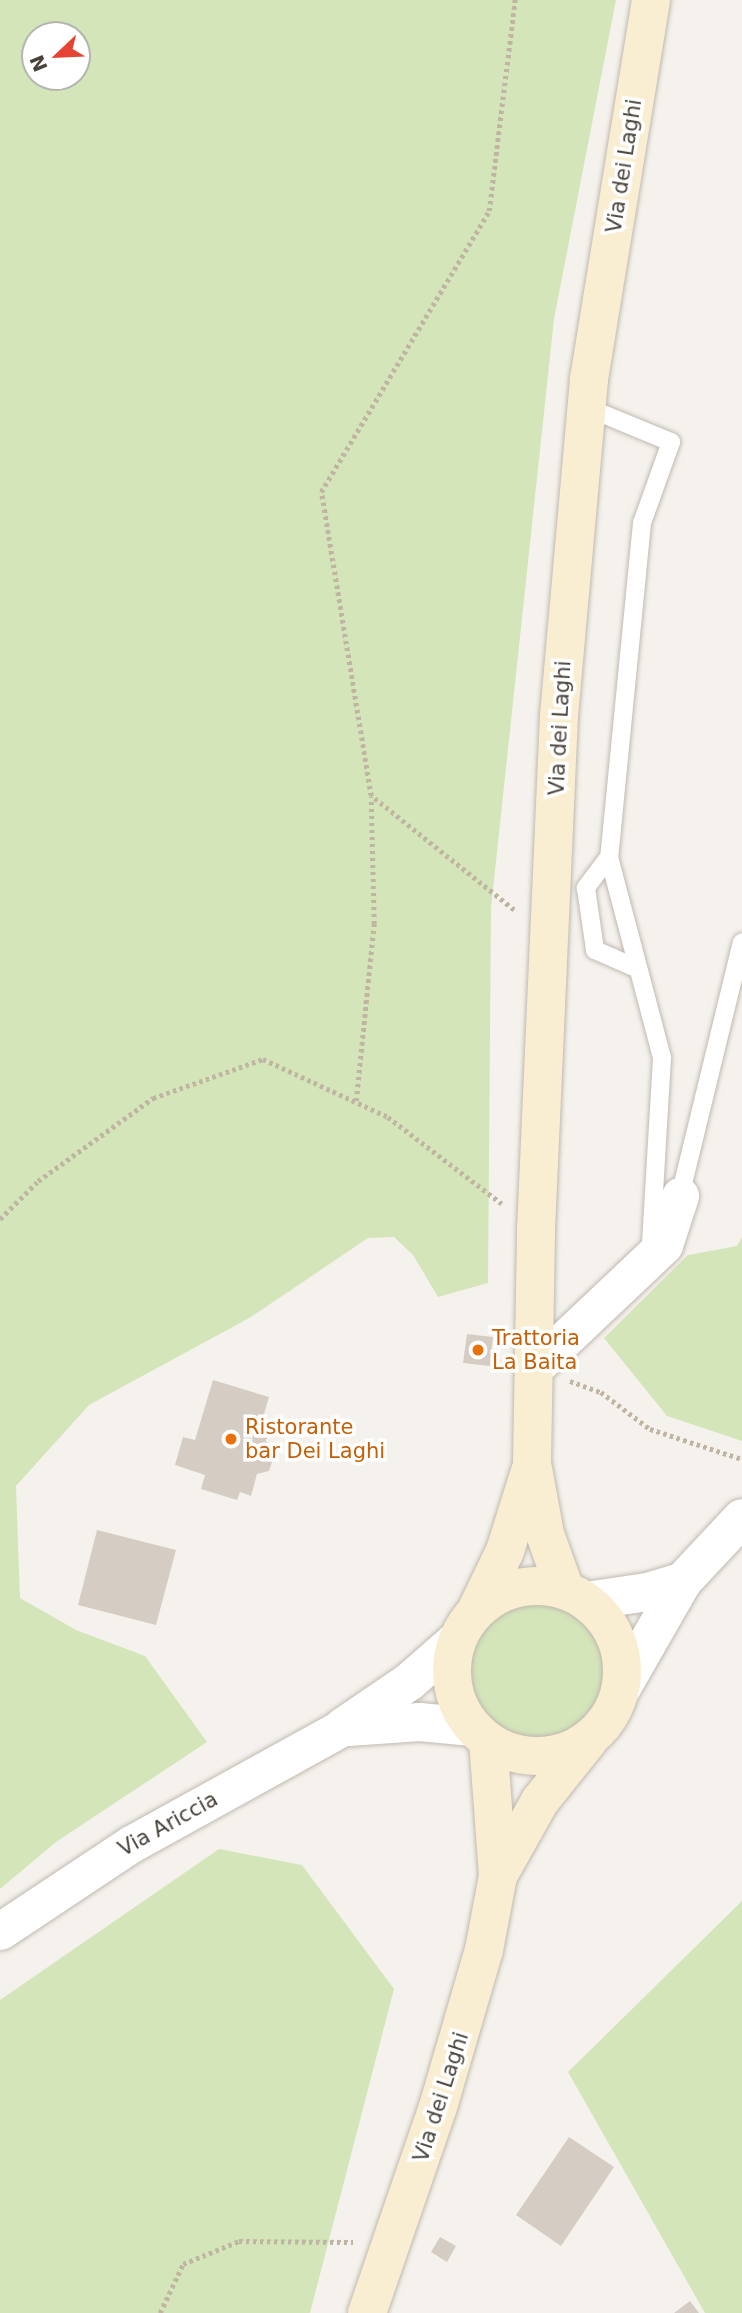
<!DOCTYPE html>
<html>
<head>
<meta charset="utf-8">
<style>
  body { margin:0 }
  #map { position:relative; width:742px; height:2313px; overflow:hidden; background:#f5f2ed; font-family:"DejaVu Sans",sans-serif }
  div>[style] { position:absolute }
  [style*='--x'] { left:calc(var(--x)*1px); top:calc(var(--y)*1px); width:calc(var(--w)*1px); rotate:calc(var(--a)*1deg) }
  .green>* { inset:0; background:#d4e5ba }
  .round { border-radius:50% }
  .building>* { inset:0; background:#d5cdc3 }
  .path>* { height:4.5px; margin-top:-2.25px; transform-origin:0; background:repeating-linear-gradient(90deg,#c0b4a2 0 3.5px,transparent 0 7px) }
  .roads { filter:drop-shadow(0 0 2px #c0b9b0) drop-shadow(0 0 2px #c0b9b0) }
  .service>* { height:18px; margin:-9px; padding:0 9px; transform-origin:9px; border-radius:9px; background:#fff }
  .minor>* { height:37px; margin:-18.5px; padding:0 18.5px; transform-origin:18.5px; border-radius:18.5px; background:#fff }
  .tertiary>* { height:38px; margin:-19px; padding:0 19px; transform-origin:19px; border-radius:19px; background:#fff }
  .secondary>* { height:38px; margin:-19px; padding:0 19px; transform-origin:19px; border-radius:19px; background:#faeed2 }
  .secondary>.ring { margin:-19px; padding:0; box-sizing:content-box; background:none; border:38px solid #faeed2; border-radius:50% }
  .dots>* { width:19px; height:19px; translate:-50% -50%; box-sizing:border-box; border:4px solid #fff; border-radius:50% }
  span { translate:-50% -50%; white-space:nowrap; text-align:center; line-height:1.15; -webkit-text-stroke:7px #fff; paint-order:stroke }
  .street-label { font-size:21px; color:#49433b }
  .food-label { font-size:21px; color:#c56008 }
  .left { translate:0 -50%; text-align:left }
  .north { position:absolute; left:21px; top:21px; width:70px; height:70px; box-sizing:border-box; background:#fff; border:2px solid #b6b4b1; border-radius:50%; rotate:247deg; font-size:19px; font-weight:700; line-height:28px; text-align:center; color:#49433b }
  .north::after { content:''; display:block; margin:auto; width:24px; height:32px; background:#e64433; clip-path:polygon(50% 0,100% 100%,50% 72%,0 100%) }
</style>
</head>
<body>
<div id="map">
  <div class="green">
    <i style="clip-path:polygon(evenodd,0 0,616px 0,554px 319px,491px 908px,488px 1283px,438px 1297px,413px 1255px,394px 1237px,368px 1238px,251px 1317px,89px 1405px,16px 1486px,20px 1598px,76px 1630px,145px 1656px,207px 1742px,56px 1842px,0 1889px,0 0,35px 35px,77px 35px,77px 77px,35px 77px,35px 35px)"></i>
    <i style="clip-path:polygon(742px 1237px,742px 1441px,667px 1416px,604px 1338px,688px 1255px,737px 1246px)"></i>
    <i class="round" style="left:471px;top:1603px;width:136px;height:136px"></i>
    <i style="clip-path:polygon(219px 1849px,302px 1865px,394px 1989px,310px 2313px,0 2313px,0 2000px)"></i>
    <i style="clip-path:polygon(742px 1901px,742px 2313px,705px 2313px,568px 2072px)"></i>
  </div>
  <div class="building">
    <i style="clip-path:polygon(467px 1334px,493px 1337px,490px 1366px,463px 1363px)"></i>
    <i style="clip-path:polygon(213px 1380px,269px 1397px,260px 1428px,269px 1431px,266px 1441px,275px 1453px,269px 1471px,257px 1474px,251px 1496px,240px 1492px,237px 1500px,201px 1489px,205px 1475px,175px 1465px,183px 1437px,195px 1440px)"></i>
    <i style="clip-path:polygon(97px 1530px,176px 1550px,156px 1625px,78px 1605px)"></i>
    <i style="clip-path:polygon(569px 2137px,614px 2167px,561px 2246px,516px 2215px)"></i>
    <i style="clip-path:polygon(440px 2237px,456px 2246px,447px 2262px,431px 2252px)"></i>
    <i style="clip-path:polygon(690px 2301px,699px 2313px,674px 2313px)"></i>
  </div>
  <div class="path">
    <i style="--x:514;--y:910;--w:183;--a:-141.4"></i>
    <i style="--x:371;--y:796;--w:308;--a:-99.3"></i>
    <i style="--x:321;--y:492;--w:327;--a:-59.1"></i>
    <i style="--x:489;--y:211;--w:213;--a:-83"></i>
    <i style="--x:356;--y:1101;--w:178;--a:-84.2"></i>
    <i style="--x:374;--y:924;--w:127;--a:-91.4"></i>
    <i style="--x:0;--y:1219;--w:54;--a:-45"></i>
    <i style="--x:38;--y:1181;--w:142;--a:-35.8"></i>
    <i style="--x:153;--y:1098;--w:117;--a:-19.5"></i>
    <i style="--x:263;--y:1059;--w:138;--a:24.9"></i>
    <i style="--x:388;--y:1117;--w:143;--a:37.3"></i>
    <i style="--x:570;--y:1381;--w:33;--a:20"></i>
    <i style="--x:601;--y:1392;--w:61;--a:37.1"></i>
    <i style="--x:650;--y:1429;--w:97;--a:18.1"></i>
    <i style="--x:160;--y:2313;--w:54;--a:-64.9"></i>
    <i style="--x:183;--y:2264;--w:61;--a:-22.3"></i>
    <i style="--x:239;--y:2241;--w:114;--a:0.5"></i>
  </div>
  <div class="roads">
    <div class="service">
      <i style="--x:586;--y:407;--w:92;--a:22.4"></i>
      <i style="--x:671;--y:442;--w:86;--a:109.7"></i>
      <i style="--x:642;--y:523;--w:336;--a:95.6"></i>
      <i style="--x:609;--y:857;--w:208;--a:75.2"></i>
      <i style="--x:662;--y:1058;--w:187;--a:93.4"></i>
      <i style="--x:609;--y:857;--w:39;--a:127"></i>
      <i style="--x:586;--y:888;--w:63;--a:81.7"></i>
      <i style="--x:595;--y:950;--w:45;--a:23.7"></i>
      <i style="--x:680;--y:1196;--w:261;--a:-76.3"></i>
    </div>
    <div class="minor">
      <i style="--x:534;--y:1368;--w:179;--a:-43.4"></i>
      <i style="--x:664;--y:1245;--w:52;--a:-71.9"></i>
      <i style="--x:0;--y:1931;--w:157;--a:-33.6"></i>
      <i style="--x:131;--y:1844;--w:242;--a:-28.9"></i>
    </div>
    <div class="tertiary">
      <i style="--x:586;--y:1601;--w:63;--a:-8.3"></i>
      <i style="--x:648;--y:1592;--w:37;--a:-17"></i>
      <i style="--x:620;--y:1691;--w:127;--a:-60.2"></i>
      <i style="--x:683;--y:1581;--w:86;--a:-46.9"></i>
      <i style="--x:343;--y:1727;--w:80;--a:-34.3"></i>
      <i style="--x:409;--y:1682;--w:64;--a:-41.2"></i>
      <i style="--x:349;--y:1727;--w:71;--a:-4"></i>
      <i style="--x:420;--y:1722;--w:52;--a:5.5"></i>
    </div>
    <div class="secondary">
      <i class="ring" style="left:452px;top:1586px;width:132px;height:132px"></i>
      <i style="--x:565;--y:1590;--w:59;--a:-109.7"></i>
      <i style="--x:545;--y:1534;--w:72;--a:-100.4"></i>
      <i style="--x:532;--y:1463;--w:233;--a:-89"></i>
      <i style="--x:536;--y:1230;--w:515;--a:-87.44"></i>
      <i style="--x:559;--y:716;--w:338;--a:-84.9"></i>
      <i style="--x:589;--y:379;--w:384;--a:-80.7"></i>
      <i style="--x:477;--y:1609;--w:64;--a:-64.2"></i>
      <i style="--x:505;--y:1551;--w:84;--a:-72.6"></i>
      <i style="--x:498;--y:1876;--w:86;--a:-60.8"></i>
      <i style="--x:540;--y:1801;--w:77;--a:-51.3"></i>
      <i style="--x:367;--y:2313;--w:218;--a:-71"></i>
      <i style="--x:438;--y:2107;--w:164;--a:-73.7"></i>
      <i style="--x:484;--y:1950;--w:75;--a:-79.3"></i>
      <i style="--x:498;--y:1876;--w:135;--a:-94.2"></i>
    </div>
  </div>
  <div class="dots">
    <i style="left:478px;top:1350px;background:#e8710a"></i>
    <i style="left:231px;top:1439px;background:#e8710a"></i>
  </div>
  <div class="street-label">
    <span style="left:624px;top:166px;rotate:-81deg">Via dei Laghi</span>
    <span style="left:560px;top:728px;rotate:-87deg">Via dei Laghi</span>
    <span style="left:168px;top:1824px;rotate:-29deg">Via Ariccia</span>
    <span style="left:441px;top:2097px;rotate:-72deg">Via dei Laghi</span>
  </div>
  <div class="food-label">
    <span class="left" style="left:492px;top:1350px">Trattoria<br>La Baita</span>
    <span class="left" style="left:245px;top:1439px">Ristorante<br>bar Dei Laghi</span>
  </div>
  <div class="north">N</div>
</div>
</body>
</html>
